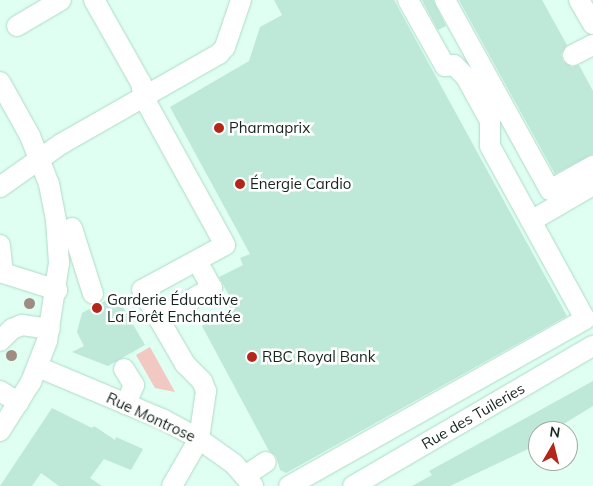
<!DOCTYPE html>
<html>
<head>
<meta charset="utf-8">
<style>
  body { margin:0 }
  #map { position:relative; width:593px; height:486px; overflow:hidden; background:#defff1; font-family:Mulish,sans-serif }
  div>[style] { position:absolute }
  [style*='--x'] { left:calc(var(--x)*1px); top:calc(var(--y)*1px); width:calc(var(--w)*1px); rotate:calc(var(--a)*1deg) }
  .green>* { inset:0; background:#f1c9c2 }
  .building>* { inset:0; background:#bee8d7 }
  .roads { filter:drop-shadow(0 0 1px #b0d9c8) drop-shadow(0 0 1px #b0d9c8) }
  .minor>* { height:20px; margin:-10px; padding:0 10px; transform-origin:10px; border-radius:10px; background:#fff }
  .trees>* { width:11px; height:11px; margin:-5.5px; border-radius:50%; background:#a08c81 }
  .dots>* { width:14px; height:14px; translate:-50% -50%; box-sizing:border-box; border:2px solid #fff; border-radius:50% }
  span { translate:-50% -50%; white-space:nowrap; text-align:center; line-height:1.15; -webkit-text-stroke:5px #fff; paint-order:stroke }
  .poi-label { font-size:15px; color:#16251f }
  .left { translate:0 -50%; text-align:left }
  .street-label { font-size:15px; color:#16251f }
  .north { position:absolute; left:528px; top:421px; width:50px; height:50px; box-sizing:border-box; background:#fff; border:1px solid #a2a8a5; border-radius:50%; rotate:8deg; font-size:14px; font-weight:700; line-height:20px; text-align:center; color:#16251f }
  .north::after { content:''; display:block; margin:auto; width:18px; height:22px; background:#b42619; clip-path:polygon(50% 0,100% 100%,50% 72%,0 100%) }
</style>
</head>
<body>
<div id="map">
  <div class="green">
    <i style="clip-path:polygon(150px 347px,175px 392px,155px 388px,136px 355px)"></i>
  </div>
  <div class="building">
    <i style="clip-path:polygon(274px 0,394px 0,567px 316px,286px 473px,280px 470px,276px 456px,269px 451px,202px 326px,231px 309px,225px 300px,230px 297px,219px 277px,243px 265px,240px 258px,250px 254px,170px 107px,249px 61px,260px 27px,282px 15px)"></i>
    <i style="clip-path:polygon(422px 0,433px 0,446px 26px,438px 30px)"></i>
    <i style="clip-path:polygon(459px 0,542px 0,567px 45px,561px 54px,563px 61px,572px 67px,579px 65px,593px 91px,593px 154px,555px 174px)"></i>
    <i style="clip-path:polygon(116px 295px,145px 345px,108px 366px,72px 352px,84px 346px,77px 332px,82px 313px)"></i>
    <i style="clip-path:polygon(593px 381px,593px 406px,552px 431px,538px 431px,538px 439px,528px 444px,530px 448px,450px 486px,412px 486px,432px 475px,429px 471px)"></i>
    <i style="clip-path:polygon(52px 408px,92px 428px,94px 426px,115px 440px,116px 437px,143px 449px,131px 470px,104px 459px,90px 478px,102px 486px,59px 486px,41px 473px,32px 486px,0 486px)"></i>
  </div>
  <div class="roads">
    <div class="minor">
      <i style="--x:94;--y:0;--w:95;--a:60.5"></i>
      <i style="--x:141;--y:83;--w:15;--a:79"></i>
      <i style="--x:144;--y:98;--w:168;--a:61.1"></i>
      <i style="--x:225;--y:245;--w:94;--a:151.5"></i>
      <i style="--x:142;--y:290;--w:86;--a:59.8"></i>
      <i style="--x:185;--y:364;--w:24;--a:45"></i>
      <i style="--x:202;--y:381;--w:11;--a:68"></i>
      <i style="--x:206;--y:391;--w:49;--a:98.3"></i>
      <i style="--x:199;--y:439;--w:54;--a:119.9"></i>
      <i style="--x:445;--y:0;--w:217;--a:61.1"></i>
      <i style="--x:550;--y:190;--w:49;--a:-29.2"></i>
      <i style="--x:579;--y:0;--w:28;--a:60"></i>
      <i style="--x:17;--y:26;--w:51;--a:-30.6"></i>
      <i style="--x:573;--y:55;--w:22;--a:-27"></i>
      <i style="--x:0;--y:82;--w:62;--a:60.9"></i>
      <i style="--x:30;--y:136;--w:52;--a:68.4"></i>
      <i style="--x:49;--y:184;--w:38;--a:79"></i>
      <i style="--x:56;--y:221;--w:42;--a:85.9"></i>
      <i style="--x:59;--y:263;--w:79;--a:98.7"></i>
      <i style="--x:47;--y:341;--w:44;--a:111.3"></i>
      <i style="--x:31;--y:382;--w:58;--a:122.3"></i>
      <i style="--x:0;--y:187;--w:75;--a:-35.2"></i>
      <i style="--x:61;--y:144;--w:182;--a:-29.7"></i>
      <i style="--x:219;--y:54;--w:9;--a:-49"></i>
      <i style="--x:225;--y:47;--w:50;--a:-71.2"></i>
      <i style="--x:531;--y:221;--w:72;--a:-30.1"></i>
      <i style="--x:72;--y:228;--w:69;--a:72.3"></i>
      <i style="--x:0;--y:245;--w:28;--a:84"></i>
      <i style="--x:3;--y:273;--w:57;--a:17.5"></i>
      <i style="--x:158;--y:318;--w:62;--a:-29.1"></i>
      <i style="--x:212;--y:288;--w:31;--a:-119"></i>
      <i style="--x:0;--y:341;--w:17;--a:-45"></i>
      <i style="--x:12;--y:329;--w:11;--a:-22"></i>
      <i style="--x:22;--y:325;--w:28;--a:8"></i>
      <i style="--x:38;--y:367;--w:137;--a:22.8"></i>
      <i style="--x:164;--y:420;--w:40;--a:28"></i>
      <i style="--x:199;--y:439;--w:43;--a:35.5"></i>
      <i style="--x:234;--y:464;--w:29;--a:49"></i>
      <i style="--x:124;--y:369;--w:19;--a:58"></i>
      <i style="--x:134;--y:385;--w:21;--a:113"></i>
      <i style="--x:0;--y:391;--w:22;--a:32"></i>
      <i style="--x:245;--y:476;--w:25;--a:-34"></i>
      <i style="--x:289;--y:486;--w:340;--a:-29.4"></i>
      <i style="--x:585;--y:319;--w:197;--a:-118.8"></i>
      <i style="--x:490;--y:146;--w:25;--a:-90"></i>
      <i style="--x:490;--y:121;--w:50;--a:-118.6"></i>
      <i style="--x:466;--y:77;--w:17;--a:-135"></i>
      <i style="--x:454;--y:65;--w:9;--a:174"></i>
      <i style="--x:445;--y:66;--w:76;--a:-119.3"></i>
      <i style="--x:353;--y:486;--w:278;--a:-30.3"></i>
    </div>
  </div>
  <div class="trees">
    <i style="left:29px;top:303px"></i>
    <i style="left:11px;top:355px"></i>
  </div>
  <div class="dots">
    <i style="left:219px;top:128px;background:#b42619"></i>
    <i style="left:240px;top:184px;background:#b42619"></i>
    <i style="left:97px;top:308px;background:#b42619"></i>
    <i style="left:252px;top:357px;background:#b42619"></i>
  </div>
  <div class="poi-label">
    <span class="left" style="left:229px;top:128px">Pharmaprix</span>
    <span class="left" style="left:250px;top:184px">Énergie Cardio</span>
    <span class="left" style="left:107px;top:308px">Garderie Éducative<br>La Forêt Enchantée</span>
    <span class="left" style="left:262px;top:357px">RBC Royal Bank</span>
  </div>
  <div class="street-label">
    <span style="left:473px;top:416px;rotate:-30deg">Rue des Tuileries</span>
    <span style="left:151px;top:417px;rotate:25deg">Rue Montrose</span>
  </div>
  <div class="north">N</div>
</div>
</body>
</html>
